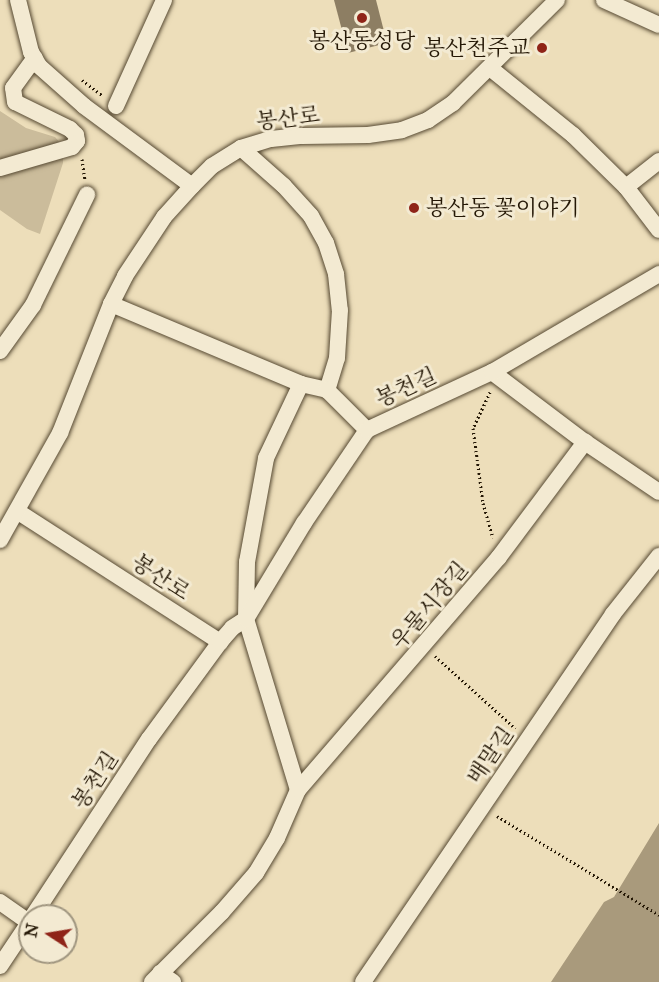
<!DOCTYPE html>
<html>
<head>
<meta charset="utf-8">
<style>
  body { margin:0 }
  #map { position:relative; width:659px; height:982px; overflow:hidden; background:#eddeba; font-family:"IM FELL Great Primer","Noto Serif KR",serif }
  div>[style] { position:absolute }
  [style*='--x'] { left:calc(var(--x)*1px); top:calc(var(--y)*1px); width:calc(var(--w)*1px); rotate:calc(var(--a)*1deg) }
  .green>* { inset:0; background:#cbbc9b }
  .water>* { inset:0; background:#a99a7c }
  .building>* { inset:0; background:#8d7e63 }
  .path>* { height:3px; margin-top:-1.5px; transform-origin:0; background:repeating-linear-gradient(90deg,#241705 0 1.5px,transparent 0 4.5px) }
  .roads { filter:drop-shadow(0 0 2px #564932) drop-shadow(0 0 2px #564932) }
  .minor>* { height:16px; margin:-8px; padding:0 8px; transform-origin:8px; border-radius:8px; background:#f3ead2 }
  .dots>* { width:16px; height:16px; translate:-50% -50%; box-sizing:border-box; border:3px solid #f3ead2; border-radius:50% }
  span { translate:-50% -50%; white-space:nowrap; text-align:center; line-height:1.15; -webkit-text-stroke:6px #f3ead2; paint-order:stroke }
  .poi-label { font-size:22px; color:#241705 }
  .right { translate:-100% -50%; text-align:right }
  .left { translate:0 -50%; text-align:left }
  .street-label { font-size:22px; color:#241705 }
  .north { position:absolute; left:18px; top:904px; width:60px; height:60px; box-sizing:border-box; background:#f3ead2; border:2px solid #a09680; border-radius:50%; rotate:282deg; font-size:16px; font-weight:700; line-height:24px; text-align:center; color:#241705 }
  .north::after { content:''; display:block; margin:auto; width:21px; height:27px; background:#8f2418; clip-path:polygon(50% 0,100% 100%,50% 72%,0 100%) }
</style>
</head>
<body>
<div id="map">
  <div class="green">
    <i style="clip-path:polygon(0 111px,26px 128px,55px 137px,63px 146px,63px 163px,40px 234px,27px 229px,0 210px)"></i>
  </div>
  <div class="water">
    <i style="clip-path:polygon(659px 823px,659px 982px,551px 982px,604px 902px,614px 897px)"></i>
  </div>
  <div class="building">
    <i style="clip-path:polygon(334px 0,376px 0,387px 43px,348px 53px)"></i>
  </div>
  <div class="path">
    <i style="--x:82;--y:80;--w:26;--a:37"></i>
    <i style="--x:82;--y:159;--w:21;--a:82"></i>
    <i style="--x:490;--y:392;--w:40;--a:115"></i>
    <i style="--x:473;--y:428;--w:76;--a:82.4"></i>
    <i style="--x:483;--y:503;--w:36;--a:74"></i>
    <i style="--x:435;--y:656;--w:108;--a:42"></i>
    <i style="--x:497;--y:816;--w:190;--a:31.4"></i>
  </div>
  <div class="roads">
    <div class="minor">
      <i style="--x:18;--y:0;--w:54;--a:76"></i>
      <i style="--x:31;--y:52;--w:16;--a:60"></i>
      <i style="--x:39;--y:66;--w:60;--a:41.6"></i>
      <i style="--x:84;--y:106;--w:134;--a:36.5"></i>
      <i style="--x:604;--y:0;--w:60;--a:24.4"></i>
      <i style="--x:490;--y:68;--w:107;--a:38.9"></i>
      <i style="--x:573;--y:135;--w:74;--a:44.5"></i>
      <i style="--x:626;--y:187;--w:54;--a:52.5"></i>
      <i style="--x:116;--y:106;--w:116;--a:-65.6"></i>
      <i style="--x:241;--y:148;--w:57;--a:41.5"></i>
      <i style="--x:284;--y:186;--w:40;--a:48"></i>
      <i style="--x:311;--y:216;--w:31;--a:61"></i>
      <i style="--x:326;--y:243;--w:33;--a:72"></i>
      <i style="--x:336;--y:274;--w:36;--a:84"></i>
      <i style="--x:340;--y:310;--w:48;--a:93.6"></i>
      <i style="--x:337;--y:358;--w:34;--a:107"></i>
      <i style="--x:0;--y:168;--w:75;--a:-16.3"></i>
      <i style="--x:72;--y:147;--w:8;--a:-50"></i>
      <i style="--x:77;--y:141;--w:6;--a:-99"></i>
      <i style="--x:76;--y:135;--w:8;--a:-135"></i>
      <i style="--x:70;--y:129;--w:61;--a:-153.9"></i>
      <i style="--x:15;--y:102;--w:14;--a:-98"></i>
      <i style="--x:13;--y:88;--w:37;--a:-54"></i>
      <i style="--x:626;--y:187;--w:42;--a:-38.2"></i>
      <i style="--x:111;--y:304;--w:206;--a:22.8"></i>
      <i style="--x:301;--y:384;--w:27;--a:13"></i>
      <i style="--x:327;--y:390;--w:57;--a:45"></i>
      <i style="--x:0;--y:351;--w:57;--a:-54.3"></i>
      <i style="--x:33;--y:305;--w:123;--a:-63.9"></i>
      <i style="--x:492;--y:372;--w:116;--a:37"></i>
      <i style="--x:585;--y:442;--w:89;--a:34"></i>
      <i style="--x:17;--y:511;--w:242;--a:32.8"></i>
      <i style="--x:0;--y:540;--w:123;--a:-60.7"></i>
      <i style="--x:60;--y:433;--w:139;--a:-68.4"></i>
      <i style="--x:111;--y:304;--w:31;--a:-63"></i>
      <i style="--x:125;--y:276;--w:71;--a:-56.5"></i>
      <i style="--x:164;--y:217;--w:42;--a:-47.9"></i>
      <i style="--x:192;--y:186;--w:28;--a:-45"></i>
      <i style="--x:212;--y:166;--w:34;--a:-32"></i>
      <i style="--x:241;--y:148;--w:31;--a:-17"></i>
      <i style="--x:271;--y:139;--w:31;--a:-6"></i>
      <i style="--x:302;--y:136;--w:66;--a:-0.9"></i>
      <i style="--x:368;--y:135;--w:34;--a:-8"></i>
      <i style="--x:402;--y:130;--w:28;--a:-21"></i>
      <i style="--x:428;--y:120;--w:30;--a:-34"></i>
      <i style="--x:453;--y:103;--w:146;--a:-44.7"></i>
      <i style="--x:298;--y:790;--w:179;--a:-106.9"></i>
      <i style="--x:246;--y:619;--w:57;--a:-89"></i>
      <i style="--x:247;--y:562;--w:106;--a:-79.6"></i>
      <i style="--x:266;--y:458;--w:82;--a:-64.7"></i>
      <i style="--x:0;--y:902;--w:35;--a:35"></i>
      <i style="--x:33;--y:916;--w:212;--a:-56.8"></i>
      <i style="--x:149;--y:739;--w:120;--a:-53.8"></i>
      <i style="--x:220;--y:642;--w:18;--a:-49"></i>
      <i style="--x:232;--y:628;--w:17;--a:-33"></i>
      <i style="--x:246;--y:619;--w:112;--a:-58.9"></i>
      <i style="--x:304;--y:523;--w:112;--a:-55.9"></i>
      <i style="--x:367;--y:430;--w:138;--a:-24.9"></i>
      <i style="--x:492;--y:372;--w:194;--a:-30.4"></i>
      <i style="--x:0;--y:966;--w:54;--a:-56.3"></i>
      <i style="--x:160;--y:973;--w:16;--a:35"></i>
      <i style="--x:152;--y:982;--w:99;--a:-45"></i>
      <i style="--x:222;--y:912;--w:52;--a:-48.9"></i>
      <i style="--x:256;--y:873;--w:41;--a:-59"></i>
      <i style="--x:277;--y:838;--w:52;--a:-66.4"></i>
      <i style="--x:298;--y:790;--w:308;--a:-49.2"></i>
      <i style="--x:499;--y:557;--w:144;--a:-53.2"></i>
      <i style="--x:363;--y:982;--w:445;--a:-55.8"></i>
      <i style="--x:613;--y:614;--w:74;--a:-51.6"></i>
    </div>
  </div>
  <div class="dots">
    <i style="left:362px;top:18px;background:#8f2418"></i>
    <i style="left:542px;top:48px;background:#8f2418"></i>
    <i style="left:414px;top:208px;background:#8f2418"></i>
  </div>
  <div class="poi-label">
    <span style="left:362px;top:41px">봉산동성당</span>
    <span class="right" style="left:530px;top:48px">봉산천주교</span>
    <span class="left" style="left:426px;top:208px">봉산동 꽃이야기</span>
  </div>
  <div class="street-label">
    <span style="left:288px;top:118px;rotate:-7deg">봉산로</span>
    <span style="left:406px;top:387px;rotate:-25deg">봉천길</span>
    <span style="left:161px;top:577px;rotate:33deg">봉산로</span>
    <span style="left:429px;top:605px;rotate:-50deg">우물시장길</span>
    <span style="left:490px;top:755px;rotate:-56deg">배말길</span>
    <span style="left:95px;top:780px;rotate:-57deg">봉천길</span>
  </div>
  <div class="north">N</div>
</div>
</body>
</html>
